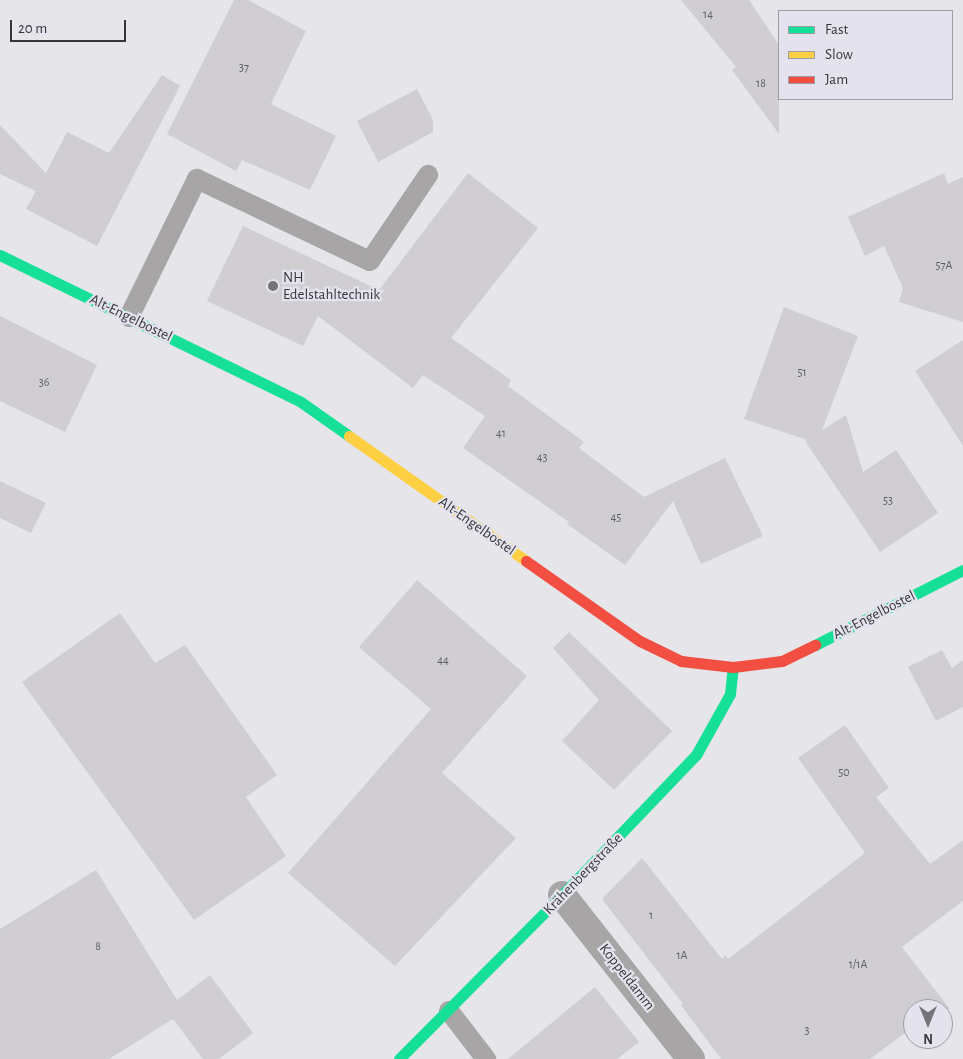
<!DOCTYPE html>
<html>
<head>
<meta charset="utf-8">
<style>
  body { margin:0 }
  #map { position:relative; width:963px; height:1059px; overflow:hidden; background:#e5e5ea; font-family:"Alegreya Sans",sans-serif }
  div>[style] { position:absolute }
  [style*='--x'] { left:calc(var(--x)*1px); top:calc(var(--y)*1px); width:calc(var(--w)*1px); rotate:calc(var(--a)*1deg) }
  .building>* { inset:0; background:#d1ced2 }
  .lane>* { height:20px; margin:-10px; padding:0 10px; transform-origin:10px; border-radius:10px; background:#a7a5a6 }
  .street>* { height:28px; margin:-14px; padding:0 14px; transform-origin:14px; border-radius:14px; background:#a7a5a6 }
  .fast>* { height:11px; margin:-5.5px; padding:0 5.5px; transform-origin:5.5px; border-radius:5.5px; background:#16e098 }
  .slow>* { height:11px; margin:-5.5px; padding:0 5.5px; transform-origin:5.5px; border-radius:5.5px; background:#ffcf43 }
  .jam>* { height:11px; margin:-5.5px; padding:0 5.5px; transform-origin:5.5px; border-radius:5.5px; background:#f24e42 }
  .dots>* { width:14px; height:14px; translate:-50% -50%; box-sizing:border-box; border:2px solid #e3e2ed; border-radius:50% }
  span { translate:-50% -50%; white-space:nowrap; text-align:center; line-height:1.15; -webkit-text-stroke:4.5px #e3e2ed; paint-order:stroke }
  .number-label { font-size:12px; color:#5f5e62 }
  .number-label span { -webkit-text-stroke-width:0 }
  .poi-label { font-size:15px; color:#36363a }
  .left { translate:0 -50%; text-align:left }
  .street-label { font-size:15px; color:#36363a }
  .legend { position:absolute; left:778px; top:10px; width:175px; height:90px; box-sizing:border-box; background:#e3e2ed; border:1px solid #9e9da5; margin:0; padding:6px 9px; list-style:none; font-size:15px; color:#36363a }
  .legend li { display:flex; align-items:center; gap:10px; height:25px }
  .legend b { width:25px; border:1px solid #9e9da5 }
  .north { position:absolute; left:903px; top:999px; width:50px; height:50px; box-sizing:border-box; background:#e3e2ed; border:1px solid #9e9da5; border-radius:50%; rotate:180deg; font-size:14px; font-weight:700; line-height:20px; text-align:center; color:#36363a }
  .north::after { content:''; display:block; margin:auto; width:18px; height:22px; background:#737378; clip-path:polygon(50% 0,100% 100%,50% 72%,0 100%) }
  .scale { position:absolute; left:10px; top:20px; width:116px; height:22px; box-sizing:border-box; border:2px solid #36363a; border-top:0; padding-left:6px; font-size:15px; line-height:18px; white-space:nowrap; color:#36363a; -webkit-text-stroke:4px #e3e2ed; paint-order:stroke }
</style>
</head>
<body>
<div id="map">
  <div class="building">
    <i style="clip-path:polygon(234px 0,248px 0,306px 31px,271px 104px,336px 136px,310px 190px,242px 160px,236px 171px,167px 134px)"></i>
    <i style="clip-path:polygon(681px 0,749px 0,779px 45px,779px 134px,732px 70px,736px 67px)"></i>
    <i style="clip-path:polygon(162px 75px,180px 86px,97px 246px,26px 209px,36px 191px,0 174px,0 125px,46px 173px,67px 132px,109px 153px)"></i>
    <i style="clip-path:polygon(417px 89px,433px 120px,433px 132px,378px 162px,357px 121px)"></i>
    <i style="clip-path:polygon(468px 173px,538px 228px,451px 338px,511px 380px,508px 386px,584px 442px,579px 448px,644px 497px,725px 458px,763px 536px,701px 564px,673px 501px,625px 565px,567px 524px,569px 522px,463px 448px,485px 416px,423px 375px,413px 388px,318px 316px,303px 346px,207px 301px,243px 226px,379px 290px)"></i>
    <i style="clip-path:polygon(944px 173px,948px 184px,963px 177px,963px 322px,899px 302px,903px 288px,884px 246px,865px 256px,848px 217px)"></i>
    <i style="clip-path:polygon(784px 307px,858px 336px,822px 430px,846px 415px,863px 472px,896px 450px,938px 513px,880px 552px,805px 441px,807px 440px,744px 419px)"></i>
    <i style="clip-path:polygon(0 316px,97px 365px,65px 432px,0 401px)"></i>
    <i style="clip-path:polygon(963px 340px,963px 446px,915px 371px)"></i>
    <i style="clip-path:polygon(0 481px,46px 503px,31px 533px,0 518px)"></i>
    <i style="clip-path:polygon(417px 580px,527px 676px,442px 773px,516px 838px,395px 966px,288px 873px,431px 709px,359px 647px)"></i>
    <i style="clip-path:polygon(120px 613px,155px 663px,185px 645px,277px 775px,246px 797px,286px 856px,194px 920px,22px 682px)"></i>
    <i style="clip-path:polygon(569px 632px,672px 731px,614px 790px,562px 741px,599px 700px,553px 648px)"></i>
    <i style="clip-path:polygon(942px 650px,952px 668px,963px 660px,963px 707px,936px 721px,908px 667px)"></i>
    <i style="clip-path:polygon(845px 725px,889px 788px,876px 797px,930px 864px,963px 840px,963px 901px,902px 947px,950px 1009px,913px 1009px,913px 1027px,870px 1059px,721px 1059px,681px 1005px,683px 1004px,602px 899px,642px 858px,722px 959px,725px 955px,728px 959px,865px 853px,798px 758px)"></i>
    <i style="clip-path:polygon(96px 870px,177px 1000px,210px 975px,253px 1033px,219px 1059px,203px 1059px,173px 1019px,109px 1059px,0 1059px,0 929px)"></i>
    <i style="clip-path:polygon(595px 987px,639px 1042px,617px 1059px,508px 1059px)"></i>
  </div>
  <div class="lane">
    <i style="--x:129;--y:317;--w:154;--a:-63.8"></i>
    <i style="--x:197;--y:179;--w:191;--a:25.4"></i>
    <i style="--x:370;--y:261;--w:104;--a:-56"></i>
    <i style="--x:449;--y:1011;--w:61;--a:52.4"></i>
  </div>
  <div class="street">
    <i style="--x:562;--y:895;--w:209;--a:51.8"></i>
  </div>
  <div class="fast">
    <i style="--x:0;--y:255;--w:335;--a:26"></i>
    <i style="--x:301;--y:402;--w:59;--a:35.3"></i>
    <i style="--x:815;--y:645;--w:166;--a:-26.9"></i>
    <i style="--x:399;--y:1059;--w:231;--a:-45.2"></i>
    <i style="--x:562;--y:895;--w:194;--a:-46.3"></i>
    <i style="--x:696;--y:755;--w:70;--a:-60.9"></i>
    <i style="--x:730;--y:694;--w:27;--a:-84"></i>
  </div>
  <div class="slow">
    <i style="--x:349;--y:436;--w:217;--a:35.2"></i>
  </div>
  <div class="jam">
    <i style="--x:526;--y:561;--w:139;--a:35.1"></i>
    <i style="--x:640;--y:641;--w:46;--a:26"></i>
    <i style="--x:681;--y:661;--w:52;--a:6.6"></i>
    <i style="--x:733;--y:667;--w:49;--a:-7"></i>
    <i style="--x:782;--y:661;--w:37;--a:-26"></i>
  </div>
  <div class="dots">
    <i style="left:273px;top:286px;background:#737378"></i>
  </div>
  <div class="number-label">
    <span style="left:708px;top:15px">14</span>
    <span style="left:244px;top:68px">37</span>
    <span style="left:761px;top:84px">18</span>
    <span style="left:944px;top:266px">57A</span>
    <span style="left:802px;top:373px">51</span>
    <span style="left:44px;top:383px">36</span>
    <span style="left:501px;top:434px">41</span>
    <span style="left:542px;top:458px">43</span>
    <span style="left:888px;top:501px">53</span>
    <span style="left:616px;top:518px">45</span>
    <span style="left:443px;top:661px">44</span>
    <span style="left:844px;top:773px">50</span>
    <span style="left:651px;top:916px">1</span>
    <span style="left:98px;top:947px">8</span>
    <span style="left:682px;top:956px">1A</span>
    <span style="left:858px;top:965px">1/1A</span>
    <span style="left:807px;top:1031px">3</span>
  </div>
  <div class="poi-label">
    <span class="left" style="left:283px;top:286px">NH<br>Edelstahltechnik</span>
  </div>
  <div class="street-label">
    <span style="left:131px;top:318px;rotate:26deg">Alt-Engelbostel</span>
    <span style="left:477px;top:526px;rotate:35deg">Alt-Engelbostel</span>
    <span style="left:874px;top:615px;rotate:-27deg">Alt-Engelbostel</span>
    <span style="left:583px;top:874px;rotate:-46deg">Krähenbergstraße</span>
    <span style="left:627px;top:977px;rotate:52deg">Koppeldamm</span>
  </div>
  <ul class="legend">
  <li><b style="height:6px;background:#16e098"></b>Fast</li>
  <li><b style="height:6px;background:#ffcf43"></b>Slow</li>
  <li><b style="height:6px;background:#f24e42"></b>Jam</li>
  </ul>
  <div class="north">N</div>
  <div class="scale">20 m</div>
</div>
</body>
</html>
